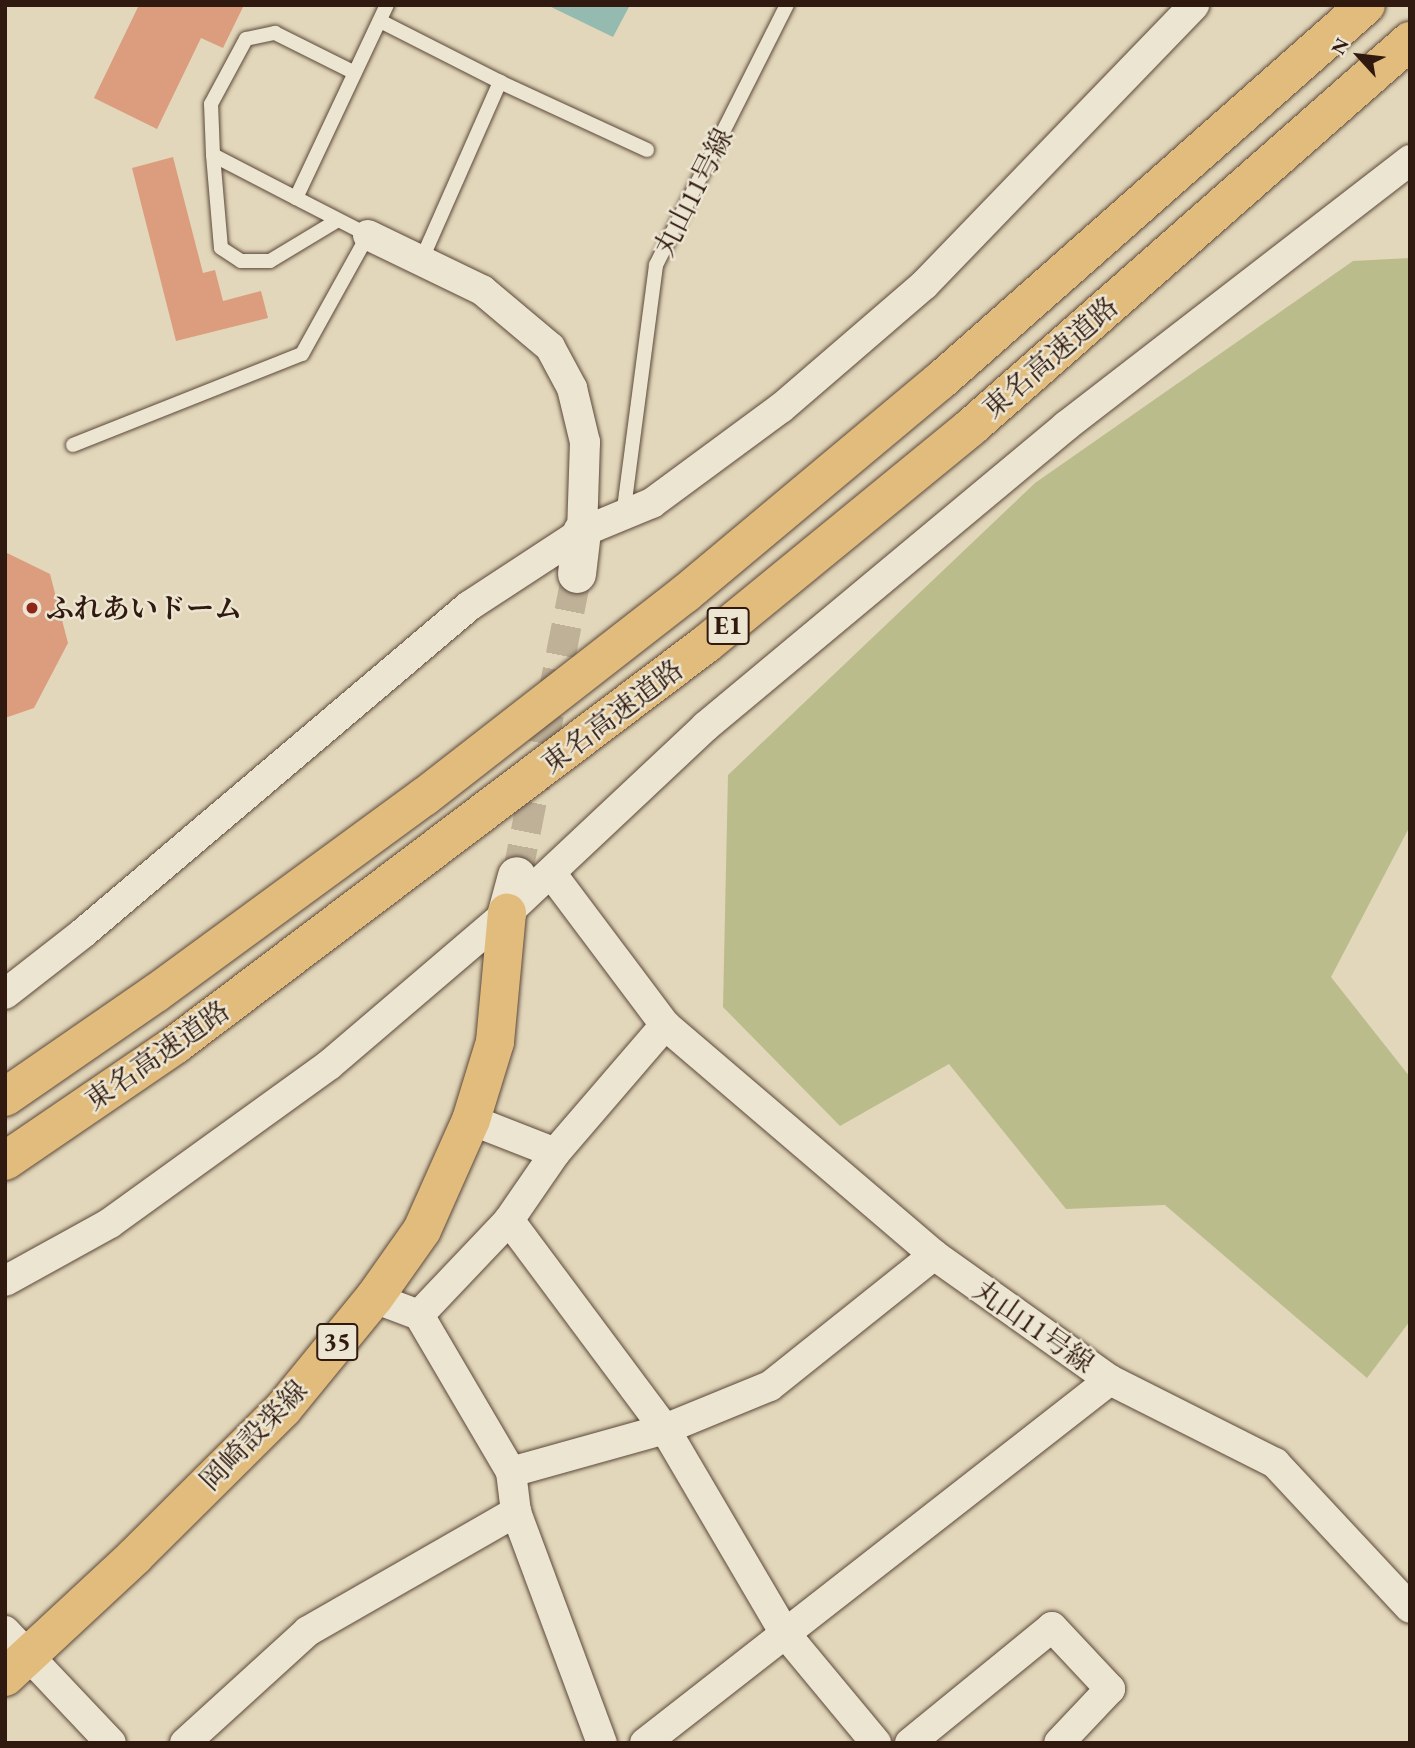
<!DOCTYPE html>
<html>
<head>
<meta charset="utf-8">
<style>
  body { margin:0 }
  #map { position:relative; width:1415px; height:1748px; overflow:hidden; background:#e2d7ba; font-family:"EB Garamond","Noto Serif JP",serif }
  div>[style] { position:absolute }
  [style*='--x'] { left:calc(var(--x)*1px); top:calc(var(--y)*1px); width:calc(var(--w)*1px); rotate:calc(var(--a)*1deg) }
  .green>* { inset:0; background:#bbbc8b }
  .water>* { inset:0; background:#95bab0 }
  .building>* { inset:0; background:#db9d7d }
  .street-tunnel>* { height:30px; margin-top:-15px; transform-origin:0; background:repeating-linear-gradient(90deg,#beb198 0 30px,transparent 0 45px) }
  .roads { filter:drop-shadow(0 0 2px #5c483a) drop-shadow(0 0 2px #5c483a) }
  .lane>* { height:14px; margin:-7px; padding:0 7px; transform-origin:7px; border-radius:7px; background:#ece5d2 }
  .street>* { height:30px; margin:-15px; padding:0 15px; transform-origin:15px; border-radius:15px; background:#ece5d2 }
  .secondary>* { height:38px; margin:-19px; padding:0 19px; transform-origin:19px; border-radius:19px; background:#ece5d2 }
  .primary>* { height:38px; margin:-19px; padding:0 19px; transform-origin:19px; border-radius:19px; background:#e1bc7d }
  .highway>* { height:38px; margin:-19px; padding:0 19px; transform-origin:19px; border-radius:19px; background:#e1bc7d }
  .dots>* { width:19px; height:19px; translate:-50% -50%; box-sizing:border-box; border:4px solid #ece5d2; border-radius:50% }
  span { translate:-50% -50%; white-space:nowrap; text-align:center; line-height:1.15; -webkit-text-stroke:5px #ece5d2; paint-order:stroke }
  .shield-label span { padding:2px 5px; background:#ece5d2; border:2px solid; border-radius:5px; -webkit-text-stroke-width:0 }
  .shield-label { font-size:26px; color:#30190f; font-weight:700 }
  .street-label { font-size:28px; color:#30190f }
  .poi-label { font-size:28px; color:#30190f; font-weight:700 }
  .left { translate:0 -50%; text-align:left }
  .frame { position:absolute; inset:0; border:7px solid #30190f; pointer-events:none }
  .north { position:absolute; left:1324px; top:21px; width:70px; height:70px; -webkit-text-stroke:5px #ece5d2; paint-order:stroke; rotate:297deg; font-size:19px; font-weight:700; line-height:28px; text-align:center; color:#30190f }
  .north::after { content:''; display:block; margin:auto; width:24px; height:32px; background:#30190f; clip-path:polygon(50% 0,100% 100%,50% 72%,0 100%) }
</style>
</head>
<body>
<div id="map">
  <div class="green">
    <i style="clip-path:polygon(1410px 258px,1410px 826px,1331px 977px,1410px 1077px,1410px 1321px,1367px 1378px,1165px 1205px,1066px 1209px,949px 1064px,840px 1126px,723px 1007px,728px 775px,1035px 483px,1353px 261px)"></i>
  </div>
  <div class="water">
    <i style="clip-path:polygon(547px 5px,630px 5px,613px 37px)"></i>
  </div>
  <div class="building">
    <i style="clip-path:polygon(139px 5px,244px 5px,223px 48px,201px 38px,157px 129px,94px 98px)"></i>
    <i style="clip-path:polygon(173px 157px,203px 273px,215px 270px,223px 301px,261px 291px,268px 318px,176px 341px,132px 168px)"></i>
    <i style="clip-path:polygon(5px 552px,50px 574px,68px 643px,34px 708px,5px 718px)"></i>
  </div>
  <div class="street-tunnel">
    <i style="--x:517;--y:876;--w:308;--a:-78.8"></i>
  </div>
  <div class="roads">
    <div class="lane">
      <i style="--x:380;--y:21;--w:135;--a:26.9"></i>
      <i style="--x:500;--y:82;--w:162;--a:24.8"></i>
      <i style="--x:213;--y:155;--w:93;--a:85.1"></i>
      <i style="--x:221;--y:248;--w:24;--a:33"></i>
      <i style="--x:241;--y:261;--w:29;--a:0"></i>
      <i style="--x:270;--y:261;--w:79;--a:-31.1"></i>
      <i style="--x:296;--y:198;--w:93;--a:-152.6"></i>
      <i style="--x:213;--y:155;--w:51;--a:-92.2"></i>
      <i style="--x:211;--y:104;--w:74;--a:-61.7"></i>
      <i style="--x:246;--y:39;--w:30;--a:-12"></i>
      <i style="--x:275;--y:33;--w:89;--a:26.6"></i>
      <i style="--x:421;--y:261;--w:196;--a:-66.2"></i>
      <i style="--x:73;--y:445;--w:246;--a:-21.7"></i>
      <i style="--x:302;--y:354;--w:136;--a:-61"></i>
      <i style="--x:368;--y:235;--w:81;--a:-152.8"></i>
      <i style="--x:296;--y:198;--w:213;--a:-64.8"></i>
      <i style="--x:623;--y:516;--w:253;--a:-82.5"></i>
      <i style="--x:656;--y:265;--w:291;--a:-63.3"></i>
    </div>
    <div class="street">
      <i style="--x:368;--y:235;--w:127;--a:25.8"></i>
      <i style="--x:482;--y:290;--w:89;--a:40"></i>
      <i style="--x:550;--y:347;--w:47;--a:61.8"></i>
      <i style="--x:572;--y:388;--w:56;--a:76.5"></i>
      <i style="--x:585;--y:442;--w:90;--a:91.9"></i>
      <i style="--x:551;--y:873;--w:190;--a:53.1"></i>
      <i style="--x:665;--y:1025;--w:354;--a:40.5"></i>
      <i style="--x:934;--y:1255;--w:216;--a:35.4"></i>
      <i style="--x:1110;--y:1380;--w:185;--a:26.7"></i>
      <i style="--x:1275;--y:1463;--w:198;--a:47"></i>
      <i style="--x:5;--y:994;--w:99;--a:-38"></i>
      <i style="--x:83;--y:933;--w:506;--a:-40.27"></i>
      <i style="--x:469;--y:606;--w:135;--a:-33.2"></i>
      <i style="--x:582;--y:532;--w:76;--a:-22.5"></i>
      <i style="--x:652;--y:503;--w:160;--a:-36.4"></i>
      <i style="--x:781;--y:408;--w:189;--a:-40.7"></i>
      <i style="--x:924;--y:285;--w:389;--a:-46"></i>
      <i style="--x:471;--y:1120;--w:90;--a:21.4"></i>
      <i style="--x:509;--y:1220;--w:261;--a:53.3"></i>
      <i style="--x:665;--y:1429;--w:235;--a:59.6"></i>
      <i style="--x:784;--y:1632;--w:144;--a:50.3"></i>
      <i style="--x:5;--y:1281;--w:120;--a:-28.9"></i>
      <i style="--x:110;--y:1223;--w:270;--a:-35.8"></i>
      <i style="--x:329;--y:1065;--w:234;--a:-40.5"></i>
      <i style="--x:507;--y:913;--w:273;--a:-43.2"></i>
      <i style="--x:706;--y:726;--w:469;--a:-39.8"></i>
      <i style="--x:1066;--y:426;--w:435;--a:-37.7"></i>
      <i style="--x:374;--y:1298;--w:48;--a:20.7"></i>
      <i style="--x:419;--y:1315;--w:182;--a:59.6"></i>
      <i style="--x:511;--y:1472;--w:40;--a:82.9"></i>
      <i style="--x:516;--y:1512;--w:246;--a:69.6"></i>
      <i style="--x:419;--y:1315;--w:131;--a:-46.5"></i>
      <i style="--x:509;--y:1220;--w:81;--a:-55.5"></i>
      <i style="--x:555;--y:1153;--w:169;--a:-49.3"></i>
      <i style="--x:511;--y:1472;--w:160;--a:-15.6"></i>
      <i style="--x:665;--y:1429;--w:113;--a:-22.3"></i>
      <i style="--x:770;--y:1386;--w:210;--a:-38.6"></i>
      <i style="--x:5;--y:1631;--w:154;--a:46.6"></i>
      <i style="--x:185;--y:1743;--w:166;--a:-42.3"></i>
      <i style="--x:308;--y:1631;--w:240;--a:-29.8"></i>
      <i style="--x:645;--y:1743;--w:590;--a:-37.98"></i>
      <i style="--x:910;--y:1743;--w:183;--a:-39.2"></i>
      <i style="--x:1052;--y:1627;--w:85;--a:46.9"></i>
      <i style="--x:1110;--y:1689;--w:74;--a:133.4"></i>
    </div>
    <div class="secondary">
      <i style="--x:577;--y:574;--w:42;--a:-83.2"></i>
      <i style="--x:507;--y:913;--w:38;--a:-75"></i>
    </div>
    <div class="primary">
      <i style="--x:5;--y:1677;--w:178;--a:-42.9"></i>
      <i style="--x:135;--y:1556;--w:209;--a:-44.8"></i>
      <i style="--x:283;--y:1409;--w:144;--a:-50.7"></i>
      <i style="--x:374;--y:1298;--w:83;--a:-54.8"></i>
      <i style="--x:422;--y:1230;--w:120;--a:-66"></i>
      <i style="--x:471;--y:1120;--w:82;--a:-72.9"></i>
      <i style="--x:495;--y:1042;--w:130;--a:-84.7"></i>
    </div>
    <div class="highway">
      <i style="--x:5;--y:1097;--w:183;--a:-34.6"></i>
      <i style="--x:156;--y:993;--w:332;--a:-36.2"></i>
      <i style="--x:424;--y:797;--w:331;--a:-37.9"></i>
      <i style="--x:685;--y:594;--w:332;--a:-39.9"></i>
      <i style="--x:940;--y:381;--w:568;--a:-41.43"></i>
      <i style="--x:5;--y:1161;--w:206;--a:-34.3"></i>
      <i style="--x:175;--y:1045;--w:665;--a:-37.06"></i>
      <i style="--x:706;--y:644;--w:343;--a:-39.3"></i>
      <i style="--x:971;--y:427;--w:585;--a:-41.32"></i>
    </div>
  </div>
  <div class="dots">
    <i style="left:32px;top:608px;background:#8f2418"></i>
  </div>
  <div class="shield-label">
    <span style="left:728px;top:626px">E1</span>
    <span style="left:337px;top:1342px">35</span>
  </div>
  <div class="street-label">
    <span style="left:693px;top:192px;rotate:-63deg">丸山11号線</span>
    <span style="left:1050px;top:357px;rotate:-41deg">東名高速道路</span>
    <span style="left:612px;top:716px;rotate:-37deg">東名高速道路</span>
    <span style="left:157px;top:1055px;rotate:-35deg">東名高速道路</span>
    <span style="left:1034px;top:1326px;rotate:35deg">丸山11号線</span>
    <span style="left:253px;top:1435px;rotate:-46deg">岡崎設楽線</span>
  </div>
  <div class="poi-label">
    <span class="left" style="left:46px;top:608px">ふれあいドーム</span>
  </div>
  <div class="frame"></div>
  <div class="north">N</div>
</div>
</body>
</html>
